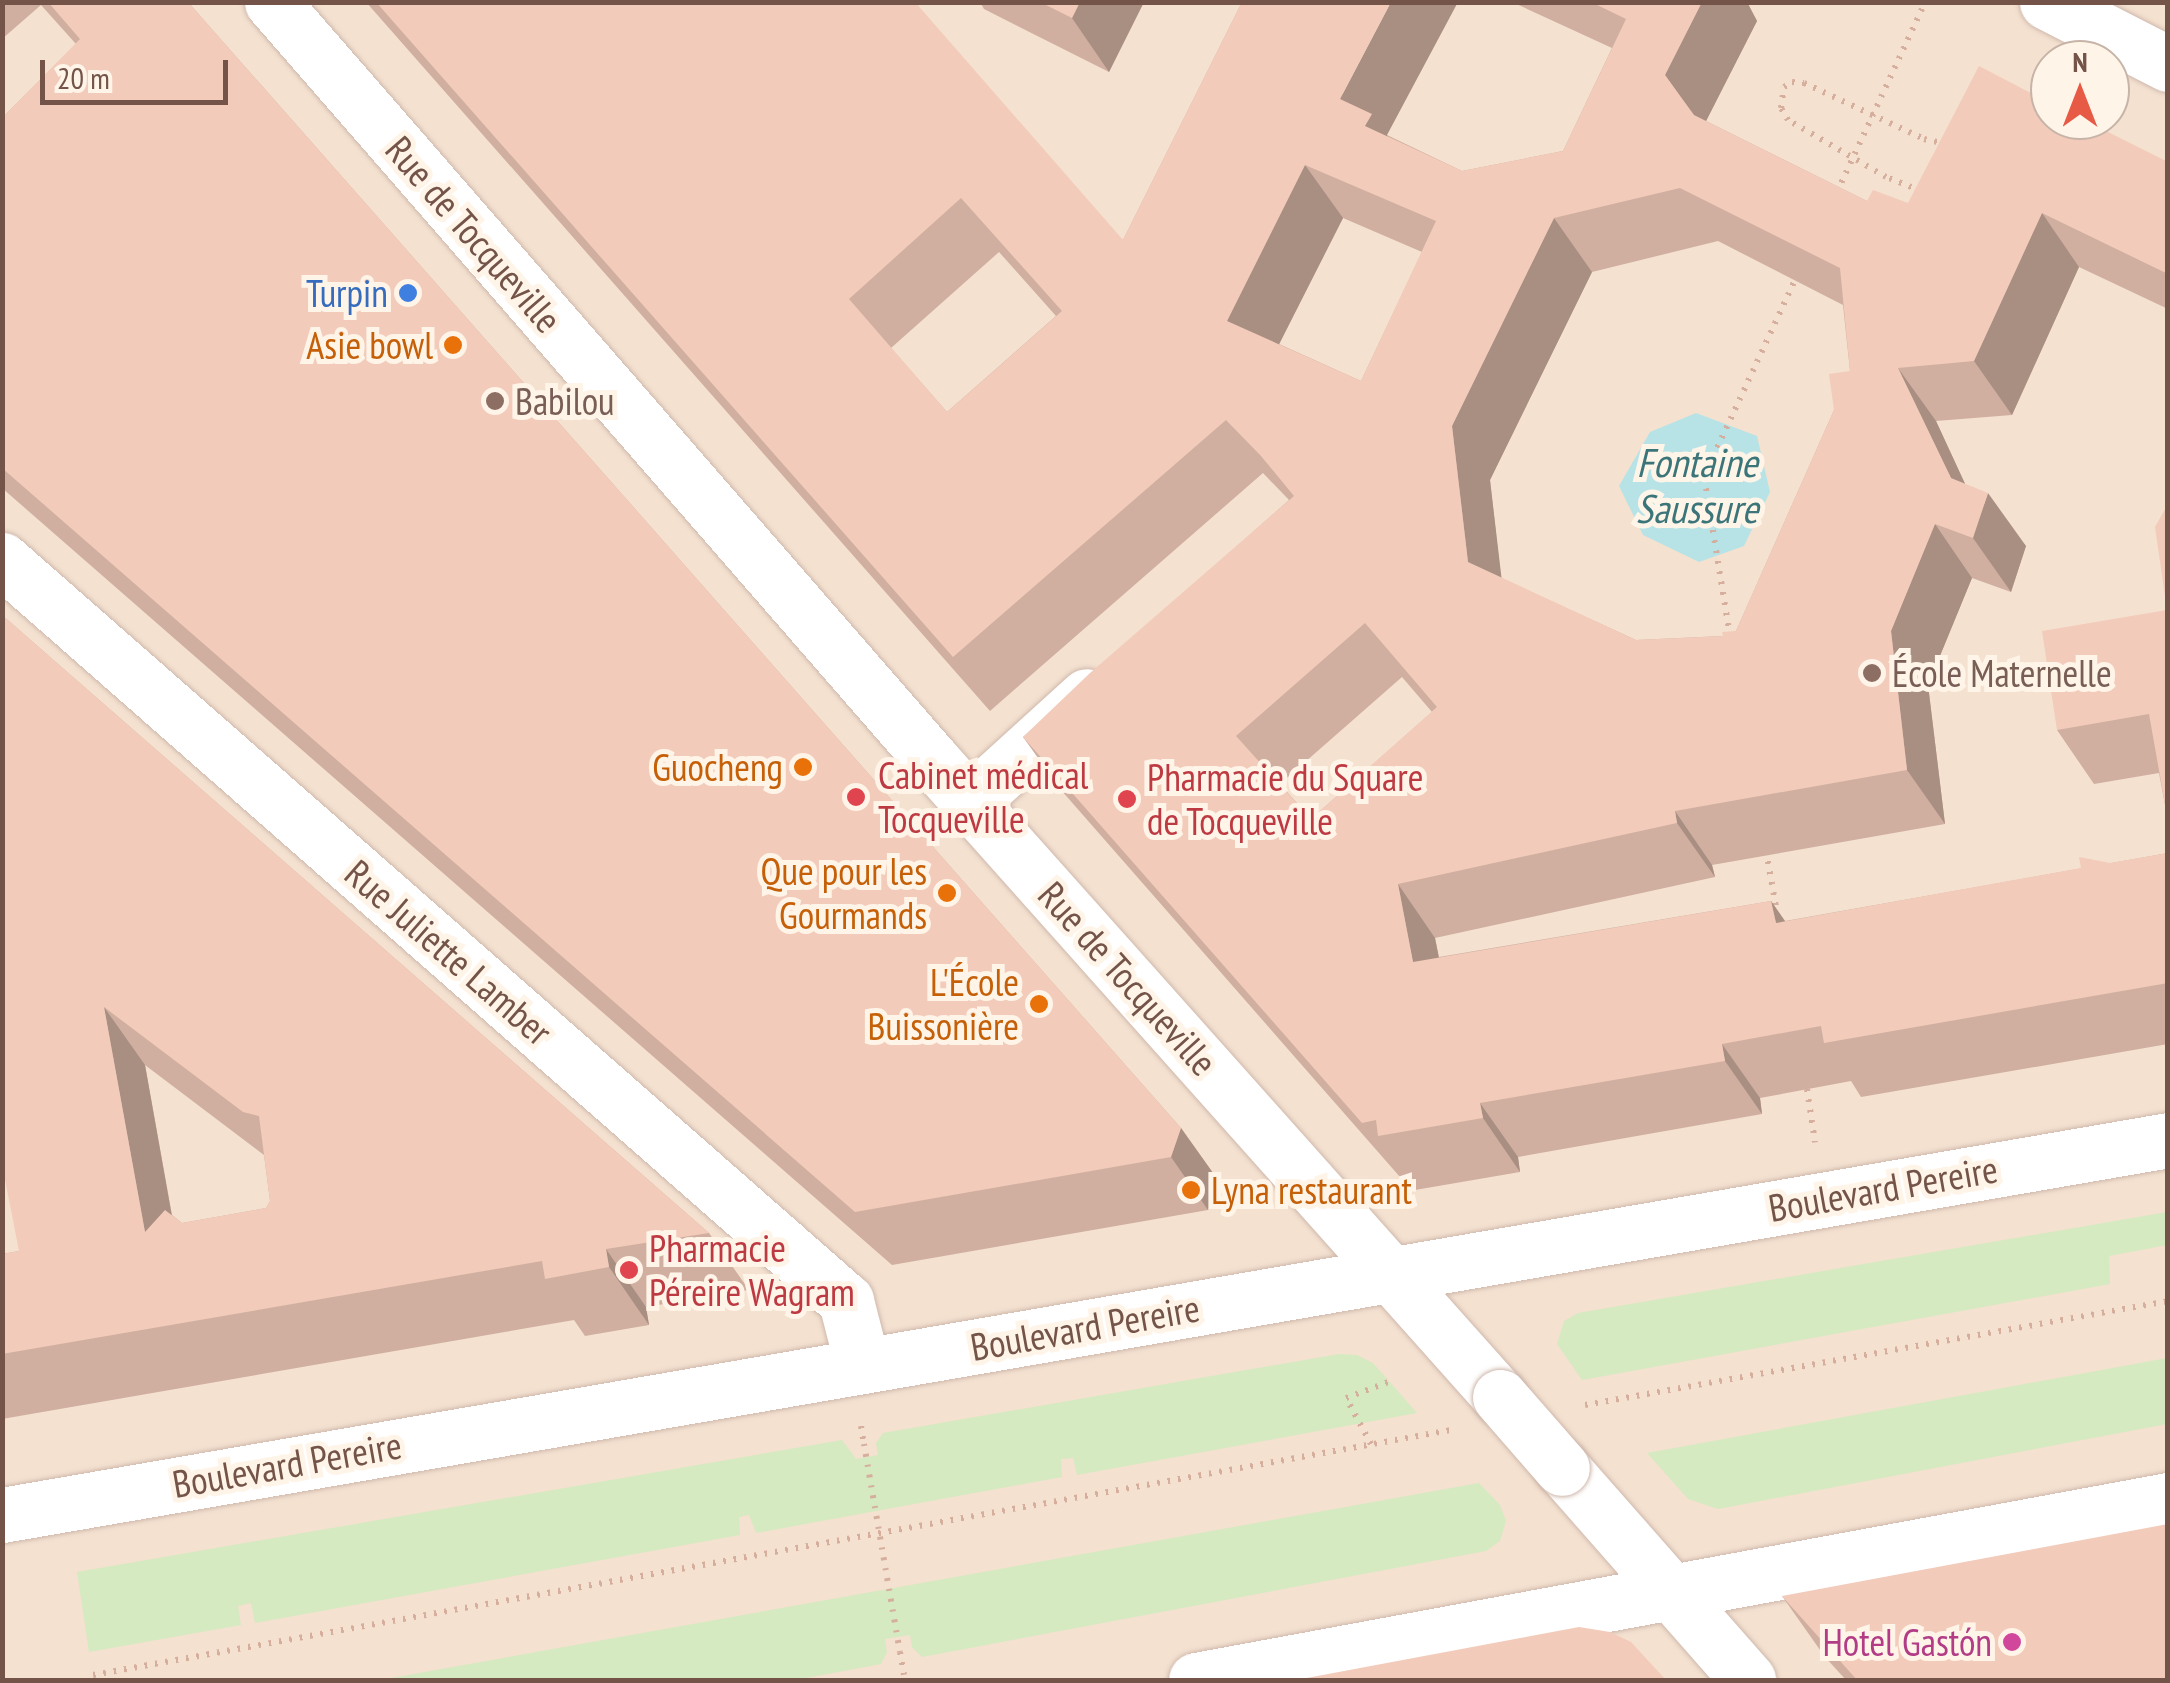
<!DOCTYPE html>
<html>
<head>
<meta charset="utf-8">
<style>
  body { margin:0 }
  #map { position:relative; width:2170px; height:1683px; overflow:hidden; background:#fcf0e2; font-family:"PT Sans Narrow",sans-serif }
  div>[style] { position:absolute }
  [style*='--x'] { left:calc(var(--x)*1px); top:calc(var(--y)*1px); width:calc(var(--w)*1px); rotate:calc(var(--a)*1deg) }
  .residential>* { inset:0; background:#f4e1d0 }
  .green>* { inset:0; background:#d5eac1 }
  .water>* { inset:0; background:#b7e3e6 }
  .path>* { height:6px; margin-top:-3px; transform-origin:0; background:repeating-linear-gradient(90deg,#d6ae9d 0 2.5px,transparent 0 10.5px) }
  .roads { filter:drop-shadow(0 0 2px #cfb8ac) drop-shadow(0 0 2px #cfb8ac) }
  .street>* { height:55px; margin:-27.5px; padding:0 27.5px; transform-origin:27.5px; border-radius:27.5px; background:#fff }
  .secondary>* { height:55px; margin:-27.5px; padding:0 27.5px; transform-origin:27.5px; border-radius:27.5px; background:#fff }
  .path-bridge>* { height:6px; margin-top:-3px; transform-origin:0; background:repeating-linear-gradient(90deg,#d6ae9d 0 2.5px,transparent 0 10.5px) }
  .bridges { filter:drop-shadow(0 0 2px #cfb8ac) drop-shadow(0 0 2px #cfb8ac) }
  .street-bridge>* { height:55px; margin:-27.5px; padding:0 27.5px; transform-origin:27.5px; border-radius:27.5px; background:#fff }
  .wall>* { inset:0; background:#d0afa0 }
  .shaded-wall>* { inset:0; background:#a98e82 }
  .building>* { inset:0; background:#f2cbba }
  .dots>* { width:28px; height:28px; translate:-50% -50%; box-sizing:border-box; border:5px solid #fff4e8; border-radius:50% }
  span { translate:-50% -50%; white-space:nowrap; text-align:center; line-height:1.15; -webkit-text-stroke:10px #fff4e8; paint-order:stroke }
  .street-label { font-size:38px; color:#745448 }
  .shop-label { font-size:38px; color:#366cbe }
  .right { translate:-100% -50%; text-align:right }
  .food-label { font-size:38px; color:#c56008 }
  .left { translate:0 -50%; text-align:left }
  .education-label { font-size:38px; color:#785e54 }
  .health-label { font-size:38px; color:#be3a42 }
  .hotel-label { font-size:38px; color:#b23c85 }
  .water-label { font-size:40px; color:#3c7579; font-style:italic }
  .frame { position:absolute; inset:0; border:5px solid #745448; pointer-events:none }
  .north { position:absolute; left:2030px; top:40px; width:100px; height:100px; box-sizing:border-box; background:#fff4e8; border:2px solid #c7b4a8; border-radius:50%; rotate:0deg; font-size:28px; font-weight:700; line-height:40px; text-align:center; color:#745448 }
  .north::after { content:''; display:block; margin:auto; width:35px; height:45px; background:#e75b46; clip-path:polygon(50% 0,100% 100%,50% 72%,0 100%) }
  .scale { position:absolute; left:40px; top:60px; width:188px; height:45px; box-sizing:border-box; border:5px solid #745448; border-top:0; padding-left:12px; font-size:30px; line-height:35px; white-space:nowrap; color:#745448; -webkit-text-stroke:8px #fff4e8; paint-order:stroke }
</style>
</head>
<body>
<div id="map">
  <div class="residential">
    <i style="clip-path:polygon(evenodd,3px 3px,2167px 3px,2167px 1680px,3px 1680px,3px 3px,2050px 60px,2110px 60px,2110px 120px,2050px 120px,2050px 60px)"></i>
  </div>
  <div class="green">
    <i style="clip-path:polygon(2167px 1212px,2167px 1245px,2109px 1256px,2110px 1284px,1582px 1380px,1557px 1344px,1564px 1321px,1578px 1313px)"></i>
    <i style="clip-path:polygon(1339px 1354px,1357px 1355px,1373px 1363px,1417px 1413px,1077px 1475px,1073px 1458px,1061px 1459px,1062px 1477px,756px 1533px,749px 1515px,739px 1517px,740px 1535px,255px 1623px,251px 1603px,238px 1606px,241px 1625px,89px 1652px,77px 1572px,842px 1440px,856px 1459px,878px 1455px,876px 1443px,883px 1433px)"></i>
    <i style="clip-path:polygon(2167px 1358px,2167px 1424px,1718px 1509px,1688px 1499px,1647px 1453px)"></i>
    <i style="clip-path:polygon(1479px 1483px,1500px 1505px,1506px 1521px,1500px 1541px,1486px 1551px,922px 1657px,912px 1647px,910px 1635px,885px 1639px,887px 1652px,881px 1664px,795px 1680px,380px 1680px)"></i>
  </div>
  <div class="water">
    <i style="clip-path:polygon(1696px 413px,1757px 436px,1770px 492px,1744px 546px,1699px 562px,1643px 535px,1619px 486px,1650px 432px)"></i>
  </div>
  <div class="path">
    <i style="--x:1921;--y:191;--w:38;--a:-158"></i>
    <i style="--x:1886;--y:177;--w:113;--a:-149.8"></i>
    <i style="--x:1788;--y:120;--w:14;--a:-120"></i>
    <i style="--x:1781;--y:108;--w:21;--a:-82"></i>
    <i style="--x:1784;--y:87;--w:9;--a:-32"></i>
    <i style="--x:1792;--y:82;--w:12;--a:5"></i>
    <i style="--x:1804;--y:83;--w:132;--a:25"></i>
    <i style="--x:1924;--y:139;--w:22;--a:13"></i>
    <i style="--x:1837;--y:192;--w:209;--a:-65.1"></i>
    <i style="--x:1730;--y:636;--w:162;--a:-99.2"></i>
    <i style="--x:1704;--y:476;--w:216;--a:-65.1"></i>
    <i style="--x:1766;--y:851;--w:62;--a:79.8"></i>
    <i style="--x:1807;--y:1089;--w:54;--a:81.4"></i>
    <i style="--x:1585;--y:1405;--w:592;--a:-10.11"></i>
    <i style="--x:861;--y:1426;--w:18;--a:81"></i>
    <i style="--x:1371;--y:1444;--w:52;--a:-118.5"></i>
    <i style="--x:1346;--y:1398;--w:48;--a:-20.7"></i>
    <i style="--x:900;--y:1652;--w:23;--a:80"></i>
    <i style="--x:93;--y:1675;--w:1379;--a:-10.23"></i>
  </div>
  <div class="roads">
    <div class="street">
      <i style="--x:272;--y:2;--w:1006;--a:48.95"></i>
      <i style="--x:933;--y:761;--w:852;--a:48.28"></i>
      <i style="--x:2047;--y:2;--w:136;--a:27.1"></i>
      <i style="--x:2;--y:560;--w:1123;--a:41.28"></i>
      <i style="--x:846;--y:1301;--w:65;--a:75.7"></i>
      <i style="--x:971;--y:801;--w:156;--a:-42.2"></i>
      <i style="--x:1562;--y:1468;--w:282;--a:48.7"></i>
    </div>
    <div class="secondary">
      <i style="--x:2;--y:1515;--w:2198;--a:-9.82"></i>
      <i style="--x:1196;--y:1680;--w:989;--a:-10.49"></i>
    </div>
  </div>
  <div class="path-bridge">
    <i style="--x:864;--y:1444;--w:211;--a:80.2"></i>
  </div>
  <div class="bridges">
    <div class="street-bridge">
      <i style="--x:1500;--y:1397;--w:94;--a:48.9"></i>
    </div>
  </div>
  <div class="wall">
    <i style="clip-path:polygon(2px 2px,188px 2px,1181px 1128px,1218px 1180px,1208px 1210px,892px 1265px,2px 488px,2px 118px,76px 44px,41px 5px,2px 39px)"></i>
    <i style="clip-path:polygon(evenodd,366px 2px,580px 2px,582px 5px,1123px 240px,1242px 2px,1387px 135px,1462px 171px,1563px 151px,1612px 48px,1512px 2px,1747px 2px,1757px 21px,1706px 121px,1867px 201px,1908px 203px,2168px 162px,2168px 309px,2079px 267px,2012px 415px,1936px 421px,1965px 484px,2026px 546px,2011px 592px,1972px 578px,1928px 685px,1945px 824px,1712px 865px,1715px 877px,1435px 938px,1439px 957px,1771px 901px,1785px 921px,2168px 853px,2168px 1044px,1861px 1097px,1851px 1081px,1760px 1098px,1762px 1114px,1518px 1157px,1520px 1172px,1415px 1190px,1406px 1176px,1400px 1177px,1061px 790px,1023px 737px,1289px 500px,1263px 473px,990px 711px,366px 2px,1343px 218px,1422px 252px,1361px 381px,1279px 344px,1343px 218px,366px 2px,1718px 241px,1843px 305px,1850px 371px,1834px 410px,1736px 631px,1723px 636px,1636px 640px,1501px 578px,1490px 480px,1592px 272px,1718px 241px,366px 2px,999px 252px,1056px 316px,947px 412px,891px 348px,999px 252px,366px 2px,1402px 677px,1432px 712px,1311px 819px,1280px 784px,1402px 677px)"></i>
    <i style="clip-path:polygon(980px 2px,1144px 2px,1109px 72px,984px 9px)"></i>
    <i style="clip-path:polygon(2168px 504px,2168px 821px,2159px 773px,2094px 784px,2057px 730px,2167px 610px)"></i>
    <i style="clip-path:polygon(evenodd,2px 615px,709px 1233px,749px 1290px,646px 1307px,649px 1325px,585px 1336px,574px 1320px,2px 1419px,2px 1254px,19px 1251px,2px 615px,145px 1065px,264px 1155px,270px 1201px,266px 1208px,182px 1223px,172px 1215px,145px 1065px)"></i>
    <i style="clip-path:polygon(1782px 1596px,2168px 1680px,1846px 1680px,1825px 1657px)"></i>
  </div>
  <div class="shaded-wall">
    <i style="clip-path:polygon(1080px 2px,1144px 2px,1109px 72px,1072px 18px)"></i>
    <i style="clip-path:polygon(1391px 2px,1458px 2px,1387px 135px,1403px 179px,1340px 99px)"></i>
    <i style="clip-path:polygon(1702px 2px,1747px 2px,1757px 21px,1702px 129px,1665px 75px)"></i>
    <i style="clip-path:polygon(1305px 165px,1343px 218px,1264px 374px,1227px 321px)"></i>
    <i style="clip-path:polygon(2042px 213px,2079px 267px,2012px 415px,1974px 361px)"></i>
    <i style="clip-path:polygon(1554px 218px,1592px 272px,1490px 480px,1506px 616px,1468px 562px,1452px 426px)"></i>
    <i style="clip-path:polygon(1898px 368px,1936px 421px,1980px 516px,1988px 493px,2026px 546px,2011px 592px,1973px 538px,1951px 478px)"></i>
    <i style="clip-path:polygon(1935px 524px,1972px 578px,1928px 685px,1945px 824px,1907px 770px,1891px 631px)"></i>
    <i style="clip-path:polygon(1675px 811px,1712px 865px,1715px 877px,1677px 823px)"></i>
    <i style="clip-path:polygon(1398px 884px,1435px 938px,1450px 1015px,1413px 962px)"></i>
    <i style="clip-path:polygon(1771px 901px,1808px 954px,1776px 923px)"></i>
    <i style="clip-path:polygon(104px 1007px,145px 1065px,185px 1290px,145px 1232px)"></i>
    <i style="clip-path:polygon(1722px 1044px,1760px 1098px,1762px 1114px,1725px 1061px)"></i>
    <i style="clip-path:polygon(1480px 1103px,1518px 1157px,1520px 1172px,1483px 1118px)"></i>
    <i style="clip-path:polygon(1181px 1128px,1218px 1180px,1208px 1210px,1171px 1157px)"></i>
    <i style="clip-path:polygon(606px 1249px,646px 1307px,649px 1325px,609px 1267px)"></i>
  </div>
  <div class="building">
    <i style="clip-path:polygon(48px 2px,188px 2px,1181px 1128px,1171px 1157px,855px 1212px,2px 468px,2px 118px,80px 39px)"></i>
    <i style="clip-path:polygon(evenodd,376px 2px,580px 2px,582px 5px,584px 2px,915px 2px,1123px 240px,1242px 2px,1391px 2px,1340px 99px,1372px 114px,1365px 126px,1462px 171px,1563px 151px,1626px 19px,1591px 2px,1702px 2px,1665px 75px,1694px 115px,1867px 201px,1873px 190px,1908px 203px,1979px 66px,2050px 103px,2050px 120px,2084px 120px,2168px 162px,2168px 274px,2042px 213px,1974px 361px,1898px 368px,1951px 478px,1988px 493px,1973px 538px,1935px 524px,1891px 631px,1907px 770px,1675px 811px,1677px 823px,1398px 884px,1413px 962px,1771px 901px,1776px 923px,2081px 868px,2079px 857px,2110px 863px,2168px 853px,2168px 983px,1824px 1043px,1821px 1026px,1722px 1044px,1725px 1061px,1480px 1103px,1483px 1118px,1378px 1136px,1376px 1120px,1362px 1123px,1023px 737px,1090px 673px,1294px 496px,1261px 456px,1226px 420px,953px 657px,376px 2px,1305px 165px,1436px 221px,1361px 381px,1227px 321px,1305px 165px,376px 2px,1680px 188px,1840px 268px,1850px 371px,1829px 374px,1834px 410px,1736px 631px,1722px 632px,1723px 636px,1636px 640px,1468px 562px,1452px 426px,1554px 218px,1680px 188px,376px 2px,961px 198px,1062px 311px,947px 412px,849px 299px,961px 198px,376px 2px,1365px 623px,1437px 707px,1311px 819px,1236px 736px,1365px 623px)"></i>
    <i style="clip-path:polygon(1040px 2px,1080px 2px,1072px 18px)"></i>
    <i style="clip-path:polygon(2168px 504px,2168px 821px,2149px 714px,2057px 730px,2042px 631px,2167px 610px,2155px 527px)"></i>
    <i style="clip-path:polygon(evenodd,2px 615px,709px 1233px,606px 1249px,609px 1267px,545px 1279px,542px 1261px,2px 1354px,2px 1254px,19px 1251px,2px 1164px,2px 615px,104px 1007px,243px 1112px,259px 1116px,270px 1201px,266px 1208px,182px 1223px,165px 1210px,145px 1232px,104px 1007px)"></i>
    <i style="clip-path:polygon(2168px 1524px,2168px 1680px,1857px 1680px,1782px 1596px)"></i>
    <i style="clip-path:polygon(1579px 1627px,1610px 1632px,1631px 1642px,1666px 1680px,1296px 1680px)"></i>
  </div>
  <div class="dots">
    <i style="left:408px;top:293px;background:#3f7fe0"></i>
    <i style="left:453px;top:345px;background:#e8710a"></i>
    <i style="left:495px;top:401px;background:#8d6e63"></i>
    <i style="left:1872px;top:673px;background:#8d6e63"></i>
    <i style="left:803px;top:767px;background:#e8710a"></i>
    <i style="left:856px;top:797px;background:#e0444e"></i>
    <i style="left:1127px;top:799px;background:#e0444e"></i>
    <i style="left:947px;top:893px;background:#e8710a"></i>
    <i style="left:1039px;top:1004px;background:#e8710a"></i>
    <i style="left:1191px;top:1190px;background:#e8710a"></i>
    <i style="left:629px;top:1270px;background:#e0444e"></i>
    <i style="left:2012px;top:1642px;background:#d1479c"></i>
  </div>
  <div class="street-label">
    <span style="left:474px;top:234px;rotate:49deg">Rue de Tocqueville</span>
    <span style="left:449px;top:952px;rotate:41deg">Rue Juliette Lamber</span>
    <span style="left:1128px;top:978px;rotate:48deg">Rue de Tocqueville</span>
    <span style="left:1883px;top:1188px;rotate:-10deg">Boulevard Pereire</span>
    <span style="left:1085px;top:1327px;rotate:-10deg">Boulevard Pereire</span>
    <span style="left:287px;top:1464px;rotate:-10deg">Boulevard Pereire</span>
  </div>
  <div class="shop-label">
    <span class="right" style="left:388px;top:293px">Turpin</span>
  </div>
  <div class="food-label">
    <span class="right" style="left:433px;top:345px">Asie bowl</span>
    <span class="right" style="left:783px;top:767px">Guocheng</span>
    <span class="right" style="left:927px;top:893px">Que pour les<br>Gourmands</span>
    <span class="right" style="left:1019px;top:1004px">L'École<br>Buissonière</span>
    <span class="left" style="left:1211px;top:1190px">Lyna restaurant</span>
  </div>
  <div class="education-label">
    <span class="left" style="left:515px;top:401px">Babilou</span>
    <span class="left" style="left:1892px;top:673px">École Maternelle</span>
  </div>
  <div class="health-label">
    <span class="left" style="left:878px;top:797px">Cabinet médical<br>Tocqueville</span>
    <span class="left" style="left:1147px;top:799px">Pharmacie du Square<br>de Tocqueville</span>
    <span class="left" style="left:649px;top:1270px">Pharmacie<br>Péreire Wagram</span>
  </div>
  <div class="hotel-label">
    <span class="right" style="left:1992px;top:1642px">Hotel Gastón</span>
  </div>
  <div class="water-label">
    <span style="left:1697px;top:485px">Fontaine<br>Saussure</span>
  </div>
  <div class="frame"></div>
  <div class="north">N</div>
  <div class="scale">20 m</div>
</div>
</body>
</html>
